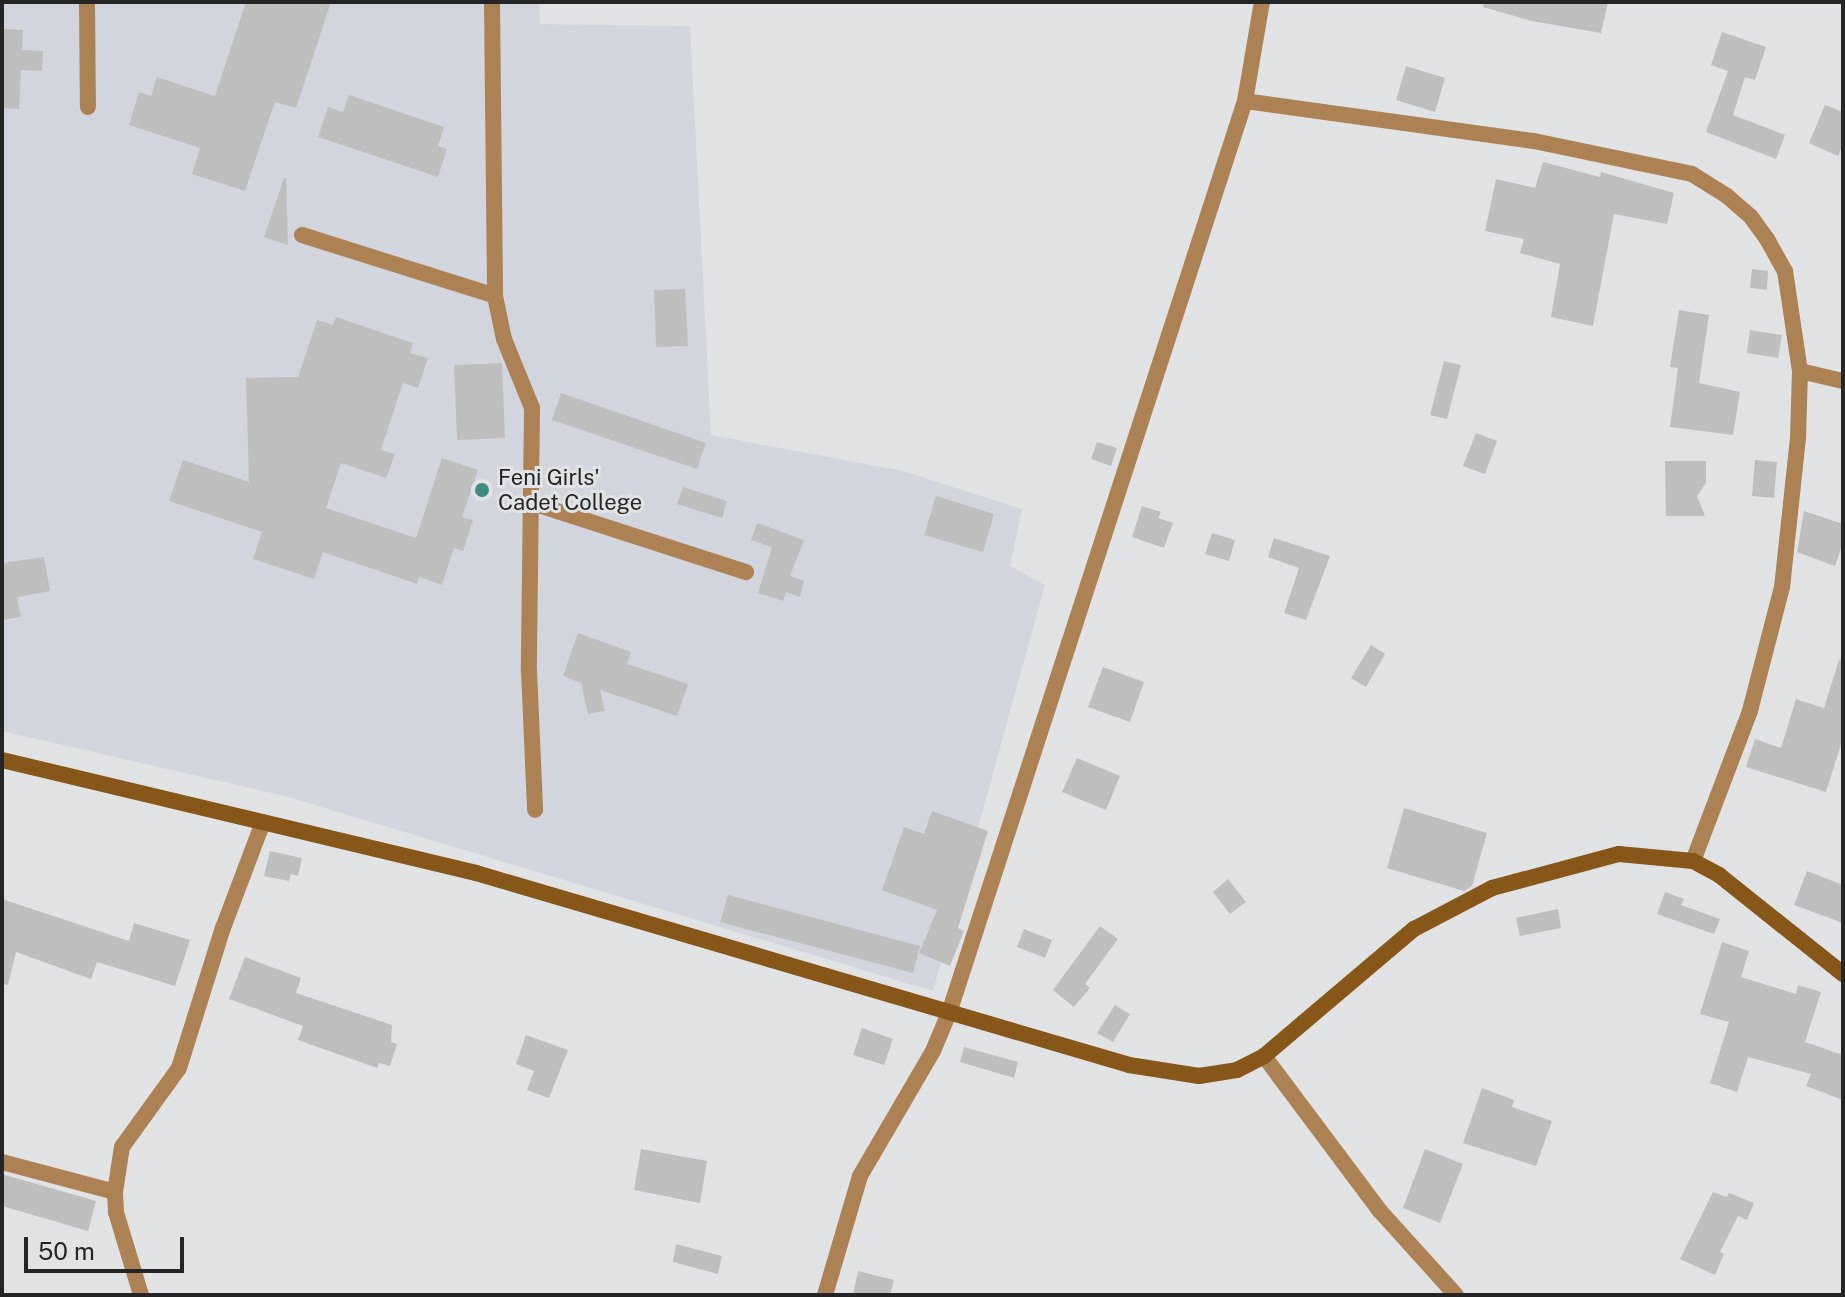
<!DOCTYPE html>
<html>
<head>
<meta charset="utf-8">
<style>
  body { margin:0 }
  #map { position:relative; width:1845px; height:1297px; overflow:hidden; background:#e1e2e3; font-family:"Public Sans",sans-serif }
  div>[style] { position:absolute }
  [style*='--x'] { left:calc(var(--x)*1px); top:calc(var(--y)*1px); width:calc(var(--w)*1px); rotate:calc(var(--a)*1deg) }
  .built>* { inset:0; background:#d2d5de }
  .building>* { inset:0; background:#bfbebf }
  .street>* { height:16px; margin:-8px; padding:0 8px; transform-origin:8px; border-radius:8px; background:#ac8254 }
  .secondary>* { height:16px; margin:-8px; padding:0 8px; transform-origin:8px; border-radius:8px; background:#865718 }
  .dots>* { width:22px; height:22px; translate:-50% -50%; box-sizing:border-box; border:4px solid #e1e2e3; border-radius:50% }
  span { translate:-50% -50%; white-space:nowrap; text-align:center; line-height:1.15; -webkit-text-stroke:6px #e1e2e3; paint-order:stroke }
  .poi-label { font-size:22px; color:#252526 }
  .left { translate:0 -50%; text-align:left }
  .frame { position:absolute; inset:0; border:4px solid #252526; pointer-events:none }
  .scale { position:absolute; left:24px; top:1237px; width:160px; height:36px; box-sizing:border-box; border:4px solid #252526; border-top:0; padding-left:10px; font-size:24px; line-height:28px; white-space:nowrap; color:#252526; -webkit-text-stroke:6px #e1e2e3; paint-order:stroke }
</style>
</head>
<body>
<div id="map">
  <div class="built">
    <i style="clip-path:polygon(2px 2px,539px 2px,540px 24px,690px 26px,711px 435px,903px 471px,1022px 509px,1010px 566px,1045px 585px,933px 991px,285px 796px,2px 731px)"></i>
  </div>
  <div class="building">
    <i style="clip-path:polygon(246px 2px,331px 2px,296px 108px,275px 102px,245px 191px,192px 174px,200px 148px,129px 125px,139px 92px,151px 96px,157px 77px,215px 96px)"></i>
    <i style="clip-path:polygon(1484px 2px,1608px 2px,1601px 33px,1532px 21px,1483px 7px)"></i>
    <i style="clip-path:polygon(2px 29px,23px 30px,22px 50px,43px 51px,42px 71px,21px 70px,19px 109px,2px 108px)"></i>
    <i style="clip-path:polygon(1722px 32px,1766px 47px,1755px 80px,1745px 77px,1733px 115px,1785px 135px,1776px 159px,1706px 132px,1728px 71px,1711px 65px)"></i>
    <i style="clip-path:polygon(1406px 66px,1445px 78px,1435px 112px,1396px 100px)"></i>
    <i style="clip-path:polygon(349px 95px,444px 127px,438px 146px,447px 149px,438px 177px,318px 137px,328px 107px,343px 112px)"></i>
    <i style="clip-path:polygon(1825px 105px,1843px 112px,1843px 145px,1838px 156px,1809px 143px)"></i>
    <i style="clip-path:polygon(1543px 162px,1600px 177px,1601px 172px,1674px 193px,1667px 224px,1614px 214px,1593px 326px,1551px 317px,1560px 264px,1520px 253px,1524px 239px,1485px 231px,1496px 179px,1535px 188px)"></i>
    <i style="clip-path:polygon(284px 178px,286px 178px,288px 245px,264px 237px)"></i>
    <i style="clip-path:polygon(1752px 269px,1768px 271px,1767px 290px,1750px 288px)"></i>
    <i style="clip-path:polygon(685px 289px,688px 346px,656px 347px,654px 290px)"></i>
    <i style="clip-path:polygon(1679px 310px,1709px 315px,1699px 383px,1740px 392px,1733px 435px,1670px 427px,1678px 368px,1670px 367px)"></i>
    <i style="clip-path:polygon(336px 317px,413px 343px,410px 353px,428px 358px,418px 388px,403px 383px,381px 450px,395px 454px,386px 478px,341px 463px,326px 508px,416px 538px,442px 458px,478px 470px,462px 517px,473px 520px,463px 551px,454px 548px,442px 585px,419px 577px,417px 584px,323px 552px,314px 579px,253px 559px,262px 532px,169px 501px,183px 460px,249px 482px,246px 378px,298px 377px,317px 320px,333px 325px)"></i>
    <i style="clip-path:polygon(1750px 330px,1782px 335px,1778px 358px,1747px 353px)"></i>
    <i style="clip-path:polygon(1444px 361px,1461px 365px,1447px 419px,1430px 415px)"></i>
    <i style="clip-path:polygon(502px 363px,505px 438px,457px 440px,454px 365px)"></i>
    <i style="clip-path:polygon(561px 393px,706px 443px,697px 469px,552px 420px)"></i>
    <i style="clip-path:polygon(1476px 433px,1497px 441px,1485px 474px,1463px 466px)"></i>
    <i style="clip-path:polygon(1097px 442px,1117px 448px,1111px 466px,1091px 459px)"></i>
    <i style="clip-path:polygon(1755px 460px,1777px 462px,1774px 498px,1752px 496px)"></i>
    <i style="clip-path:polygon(1665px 461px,1706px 461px,1706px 483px,1697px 496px,1705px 516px,1666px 516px)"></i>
    <i style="clip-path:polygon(683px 487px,727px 501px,722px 518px,677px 504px)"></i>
    <i style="clip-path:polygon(936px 496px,994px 514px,983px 552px,924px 535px)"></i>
    <i style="clip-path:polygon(1142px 506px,1161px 512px,1158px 518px,1173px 523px,1164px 548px,1132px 537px)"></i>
    <i style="clip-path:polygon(1804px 511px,1843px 524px,1843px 543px,1835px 566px,1797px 552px)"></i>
    <i style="clip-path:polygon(757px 523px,804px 540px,790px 576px,804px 581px,800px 597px,786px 592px,783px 601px,758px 593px,772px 547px,751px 540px)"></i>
    <i style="clip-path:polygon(1212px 533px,1235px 540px,1229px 561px,1205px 554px)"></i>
    <i style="clip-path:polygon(1274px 538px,1330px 556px,1306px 620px,1284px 613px,1299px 568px,1268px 557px)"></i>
    <i style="clip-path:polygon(44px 557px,50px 591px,17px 597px,21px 617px,2px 620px,2px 563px)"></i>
    <i style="clip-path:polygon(578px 633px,631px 652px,627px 664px,688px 684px,677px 716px,600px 690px,605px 711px,588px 714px,581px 683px,563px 676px)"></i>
    <i style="clip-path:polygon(1371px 645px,1385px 654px,1366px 687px,1351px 678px)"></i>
    <i style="clip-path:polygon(1839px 660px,1843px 660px,1843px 738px,1826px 792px,1746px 767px,1755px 739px,1781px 748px,1796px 699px,1824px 708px)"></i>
    <i style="clip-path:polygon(1103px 667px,1144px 682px,1130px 722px,1088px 707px)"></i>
    <i style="clip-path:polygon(1077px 758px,1120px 776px,1106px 810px,1062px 792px)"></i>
    <i style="clip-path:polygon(1404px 808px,1487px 833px,1472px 886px,1464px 891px,1387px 868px)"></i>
    <i style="clip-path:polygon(932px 811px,988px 831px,958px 928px,964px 931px,950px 966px,919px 953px,937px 910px,882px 890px,904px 827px,924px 834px)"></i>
    <i style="clip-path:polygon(270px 851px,302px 858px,298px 876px,291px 874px,289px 881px,264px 876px)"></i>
    <i style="clip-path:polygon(1807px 871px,1843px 885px,1843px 923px,1794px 905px)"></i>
    <i style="clip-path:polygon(1228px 879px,1246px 902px,1230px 914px,1213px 892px)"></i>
    <i style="clip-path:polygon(1665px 892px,1684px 899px,1681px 905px,1720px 919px,1714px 934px,1657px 914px)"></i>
    <i style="clip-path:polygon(728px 895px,920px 946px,913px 973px,720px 922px)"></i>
    <i style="clip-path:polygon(2px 899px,129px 941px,134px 923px,190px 940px,175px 986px,97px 962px,91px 979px,16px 952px,8px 985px,2px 984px)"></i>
    <i style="clip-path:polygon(1558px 909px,1561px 928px,1520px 936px,1516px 918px)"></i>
    <i style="clip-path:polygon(1100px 926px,1118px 939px,1085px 984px,1090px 988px,1074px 1007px,1053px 990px)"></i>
    <i style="clip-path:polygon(1024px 929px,1052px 940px,1045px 958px,1017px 947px)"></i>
    <i style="clip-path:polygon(1722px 942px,1749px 951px,1741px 977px,1796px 994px,1798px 985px,1821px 992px,1805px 1042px,1843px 1055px,1843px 1100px,1806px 1086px,1811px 1074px,1748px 1057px,1737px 1092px,1710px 1083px,1729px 1022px,1700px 1014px)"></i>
    <i style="clip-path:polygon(245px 957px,301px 978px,296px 993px,392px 1025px,391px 1042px,397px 1044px,390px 1066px,379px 1063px,377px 1068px,298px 1040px,303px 1026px,229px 999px)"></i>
    <i style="clip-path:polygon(1115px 1005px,1130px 1014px,1113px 1042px,1097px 1033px)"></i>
    <i style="clip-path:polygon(862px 1028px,893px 1039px,884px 1065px,853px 1055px)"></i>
    <i style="clip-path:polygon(526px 1035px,568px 1050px,549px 1098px,527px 1090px,534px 1071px,516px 1064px)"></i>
    <i style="clip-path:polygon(964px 1047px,1018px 1062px,1014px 1078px,960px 1062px)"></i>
    <i style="clip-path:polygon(1482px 1088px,1514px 1100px,1512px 1107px,1552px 1121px,1536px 1166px,1463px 1143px)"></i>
    <i style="clip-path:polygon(641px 1149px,707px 1161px,700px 1203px,634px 1190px)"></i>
    <i style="clip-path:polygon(1425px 1149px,1463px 1164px,1440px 1223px,1403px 1208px)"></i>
    <i style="clip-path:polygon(2px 1174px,96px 1201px,88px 1231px,2px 1206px)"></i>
    <i style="clip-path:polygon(1713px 1192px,1727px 1197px,1729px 1193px,1754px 1203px,1747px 1220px,1738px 1216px,1720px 1252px,1724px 1254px,1715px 1275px,1680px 1259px)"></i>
    <i style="clip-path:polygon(676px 1244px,722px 1256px,718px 1274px,673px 1262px)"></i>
    <i style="clip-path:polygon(858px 1271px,894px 1280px,890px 1295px,853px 1295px)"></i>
  </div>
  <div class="street">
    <i style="--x:87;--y:2;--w:105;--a:89.5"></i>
    <i style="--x:492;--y:2;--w:294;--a:89.4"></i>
    <i style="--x:495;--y:296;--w:44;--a:78.2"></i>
    <i style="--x:504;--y:339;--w:74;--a:67.9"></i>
    <i style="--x:532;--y:408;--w:262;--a:90.7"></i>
    <i style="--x:529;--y:670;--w:140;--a:87.5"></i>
    <i style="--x:1245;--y:101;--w:292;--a:7.9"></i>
    <i style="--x:1534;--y:141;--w:161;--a:11.8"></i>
    <i style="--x:1692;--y:174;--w:41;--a:32.2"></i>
    <i style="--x:1727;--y:196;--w:32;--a:41"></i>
    <i style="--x:1751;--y:217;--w:27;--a:54"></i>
    <i style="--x:1767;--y:239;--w:37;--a:61"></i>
    <i style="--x:1785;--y:271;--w:101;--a:81.5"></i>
    <i style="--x:1800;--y:371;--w:67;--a:91.7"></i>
    <i style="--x:1798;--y:438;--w:150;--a:96.1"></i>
    <i style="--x:1782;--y:587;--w:128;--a:104.5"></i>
    <i style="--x:1750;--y:711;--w:160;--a:110.8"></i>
    <i style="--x:302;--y:235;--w:202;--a:17.5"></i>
    <i style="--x:1800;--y:371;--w:44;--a:13.1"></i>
    <i style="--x:532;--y:503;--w:225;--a:17.9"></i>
    <i style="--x:1264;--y:1056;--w:194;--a:53.2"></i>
    <i style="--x:1380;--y:1211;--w:113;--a:47.9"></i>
    <i style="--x:2;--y:1162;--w:117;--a:14.9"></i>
    <i style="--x:141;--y:1295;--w:87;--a:-106.8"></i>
    <i style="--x:116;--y:1212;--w:20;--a:-93"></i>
    <i style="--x:115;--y:1192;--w:46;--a:-81.2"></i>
    <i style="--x:122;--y:1147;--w:97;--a:-54.2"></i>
    <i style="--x:179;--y:1068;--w:147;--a:-72.6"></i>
    <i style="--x:223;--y:928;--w:113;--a:-69.3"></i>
    <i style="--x:825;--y:1295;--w:124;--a:-73.6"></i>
    <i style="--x:860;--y:1176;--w:145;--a:-59.7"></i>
    <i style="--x:933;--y:1051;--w:41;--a:-67.2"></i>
    <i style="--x:949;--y:1013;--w:959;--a:-72.02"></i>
    <i style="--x:1245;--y:101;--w:100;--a:-80.3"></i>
  </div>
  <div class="secondary">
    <i style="--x:2;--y:760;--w:487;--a:13.4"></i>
    <i style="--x:476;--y:873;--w:681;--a:16.38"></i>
    <i style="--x:1129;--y:1065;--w:71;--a:8.9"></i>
    <i style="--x:1199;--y:1076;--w:38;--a:-9"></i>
    <i style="--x:1237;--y:1070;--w:30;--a:-27"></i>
    <i style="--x:1264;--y:1056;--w:197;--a:-40.3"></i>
    <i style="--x:1414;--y:929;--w:88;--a:-27.7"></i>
    <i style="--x:1492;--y:888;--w:131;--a:-15"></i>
    <i style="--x:1619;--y:854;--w:74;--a:5.4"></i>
    <i style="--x:1693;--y:861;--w:30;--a:28"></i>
    <i style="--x:1719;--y:875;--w:159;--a:38.6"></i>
  </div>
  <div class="dots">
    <i style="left:482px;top:490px;background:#438a87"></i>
  </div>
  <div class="poi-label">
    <span class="left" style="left:498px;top:490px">Feni Girls'<br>Cadet College</span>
  </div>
  <div class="frame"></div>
  <div class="scale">50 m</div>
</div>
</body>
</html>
